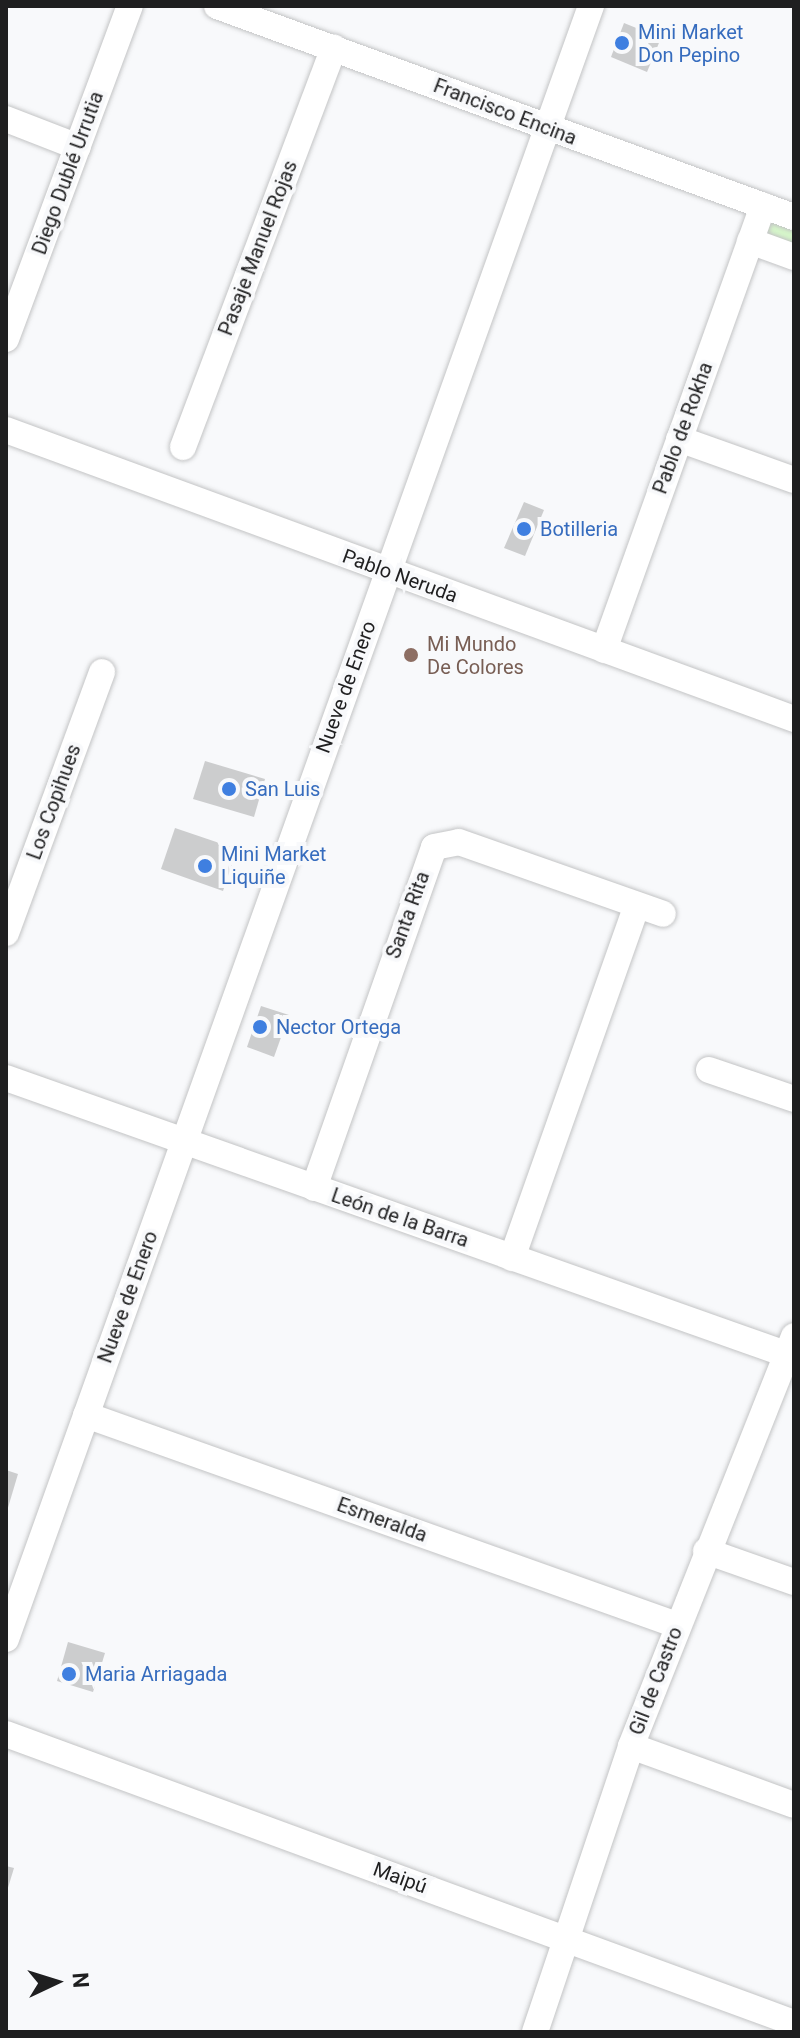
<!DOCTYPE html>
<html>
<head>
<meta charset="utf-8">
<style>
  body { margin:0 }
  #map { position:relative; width:800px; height:2038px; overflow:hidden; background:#f8f9fb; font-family:Roboto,sans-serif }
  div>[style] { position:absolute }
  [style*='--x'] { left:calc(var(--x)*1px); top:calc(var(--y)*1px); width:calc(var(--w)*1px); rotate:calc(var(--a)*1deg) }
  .green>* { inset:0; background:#d6f7ca }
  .building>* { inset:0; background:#cccdce }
  .roads { filter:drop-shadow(0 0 2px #c3c4c5) drop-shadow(0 0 2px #c3c4c5) }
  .street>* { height:26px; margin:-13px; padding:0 13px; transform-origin:13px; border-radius:13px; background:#fff }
  .dots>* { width:22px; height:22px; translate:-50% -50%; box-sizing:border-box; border:4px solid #f8f9fb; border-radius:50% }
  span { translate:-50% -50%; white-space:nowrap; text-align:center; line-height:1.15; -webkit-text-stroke:8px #f8f9fb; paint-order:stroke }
  .shop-label { font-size:20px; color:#366cbe }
  .left { translate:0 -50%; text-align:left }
  .street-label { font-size:20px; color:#1f1f20 }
  .education-label { font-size:20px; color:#785e54 }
  .frame { position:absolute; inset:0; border:8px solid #1f1f20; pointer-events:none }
  .north { position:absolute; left:16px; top:1942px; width:80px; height:80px; -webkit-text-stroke:6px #f8f9fb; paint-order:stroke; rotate:86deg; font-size:22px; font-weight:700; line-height:32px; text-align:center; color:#1f1f20 }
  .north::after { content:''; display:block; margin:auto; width:28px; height:36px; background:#1f1f20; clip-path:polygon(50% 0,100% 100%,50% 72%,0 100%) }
</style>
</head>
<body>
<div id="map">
  <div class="green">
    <i style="clip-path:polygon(771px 216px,794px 224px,794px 251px,762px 240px)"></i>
  </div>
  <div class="building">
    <i style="clip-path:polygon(624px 23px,661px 38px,647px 72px,611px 57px)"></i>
    <i style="clip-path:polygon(524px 502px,544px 510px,525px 556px,504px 548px)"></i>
    <i style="clip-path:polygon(205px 761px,265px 779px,254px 817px,193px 799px)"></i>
    <i style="clip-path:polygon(175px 828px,237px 849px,223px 891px,161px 869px)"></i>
    <i style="clip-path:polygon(261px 1006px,289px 1015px,274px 1057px,247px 1047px)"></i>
    <i style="clip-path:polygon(6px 1470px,18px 1474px,7px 1511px,6px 1511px)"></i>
    <i style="clip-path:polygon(68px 1642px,105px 1653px,93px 1692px,57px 1681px)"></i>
    <i style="clip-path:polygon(6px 1866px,14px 1868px,7px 1891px,6px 1891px)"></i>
  </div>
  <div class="roads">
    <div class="street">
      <i style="--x:217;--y:6;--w:614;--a:20.09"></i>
      <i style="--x:6;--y:119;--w:77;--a:21.3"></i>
      <i style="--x:750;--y:241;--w:47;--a:20"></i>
      <i style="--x:6;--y:339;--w:355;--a:-69.6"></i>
      <i style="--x:6;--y:430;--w:839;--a:20.14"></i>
      <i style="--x:679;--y:439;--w:122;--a:19.6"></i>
      <i style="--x:183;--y:447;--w:427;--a:-69.3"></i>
      <i style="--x:604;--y:650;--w:472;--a:-70.3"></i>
      <i style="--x:6;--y:933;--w:278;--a:-69.8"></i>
      <i style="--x:709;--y:1070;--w:90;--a:18.8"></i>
      <i style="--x:6;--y:1078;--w:836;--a:19.5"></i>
      <i style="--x:314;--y:1188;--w:361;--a:-70.6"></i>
      <i style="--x:434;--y:847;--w:25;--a:-11"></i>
      <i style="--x:459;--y:842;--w:216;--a:19.4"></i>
      <i style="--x:512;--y:1258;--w:374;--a:-70.5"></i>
      <i style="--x:86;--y:1415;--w:627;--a:19.56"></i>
      <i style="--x:706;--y:1551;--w:93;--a:19.4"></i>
      <i style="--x:6;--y:1639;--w:1735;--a:-70.29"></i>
      <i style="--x:6;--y:1734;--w:839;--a:20.14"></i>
      <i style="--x:631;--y:1746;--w:173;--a:19.9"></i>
      <i style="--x:535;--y:2032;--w:302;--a:-71.4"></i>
      <i style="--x:631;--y:1746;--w:441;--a:-68.3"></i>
    </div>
  </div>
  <div class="dots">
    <i style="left:622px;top:43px;background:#3f7fe0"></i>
    <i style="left:524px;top:529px;background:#3f7fe0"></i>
    <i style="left:411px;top:655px;background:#8d6e63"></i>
    <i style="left:229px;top:789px;background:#3f7fe0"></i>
    <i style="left:205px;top:866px;background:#3f7fe0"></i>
    <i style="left:260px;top:1027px;background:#3f7fe0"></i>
    <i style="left:69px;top:1674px;background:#3f7fe0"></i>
  </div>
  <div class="shop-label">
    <span class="left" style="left:638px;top:44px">Mini Market<br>Don Pepino</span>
    <span class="left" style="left:540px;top:529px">Botilleria</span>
    <span class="left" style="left:245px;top:789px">San Luis</span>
    <span class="left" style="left:221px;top:866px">Mini Market<br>Liquiñe</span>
    <span class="left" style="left:276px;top:1027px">Nector Ortega</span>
    <span class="left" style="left:85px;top:1674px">Maria Arriagada</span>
  </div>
  <div class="street-label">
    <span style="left:505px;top:112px;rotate:21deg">Francisco Encina</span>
    <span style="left:68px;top:173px;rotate:-70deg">Diego Dublé Urrutia</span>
    <span style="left:258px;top:248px;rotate:-69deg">Pasaje Manuel Rojas</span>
    <span style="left:683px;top:428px;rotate:-70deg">Pablo de Rokha</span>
    <span style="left:400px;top:576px;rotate:20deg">Pablo Neruda</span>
    <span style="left:346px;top:687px;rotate:-70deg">Nueve de Enero</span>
    <span style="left:54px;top:802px;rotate:-70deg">Los Copihues</span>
    <span style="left:408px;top:915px;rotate:-70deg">Santa Rita</span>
    <span style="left:400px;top:1218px;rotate:19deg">León de la Barra</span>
    <span style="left:128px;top:1297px;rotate:-70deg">Nueve de Enero</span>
    <span style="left:382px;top:1520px;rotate:20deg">Esmeralda</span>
    <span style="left:656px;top:1681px;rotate:-69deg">Gil de Castro</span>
    <span style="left:400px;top:1878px;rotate:20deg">Maipú</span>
  </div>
  <div class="education-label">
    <span class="left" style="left:427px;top:656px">Mi Mundo<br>De Colores</span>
  </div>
  <div class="frame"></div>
  <div class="north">N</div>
</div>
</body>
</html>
